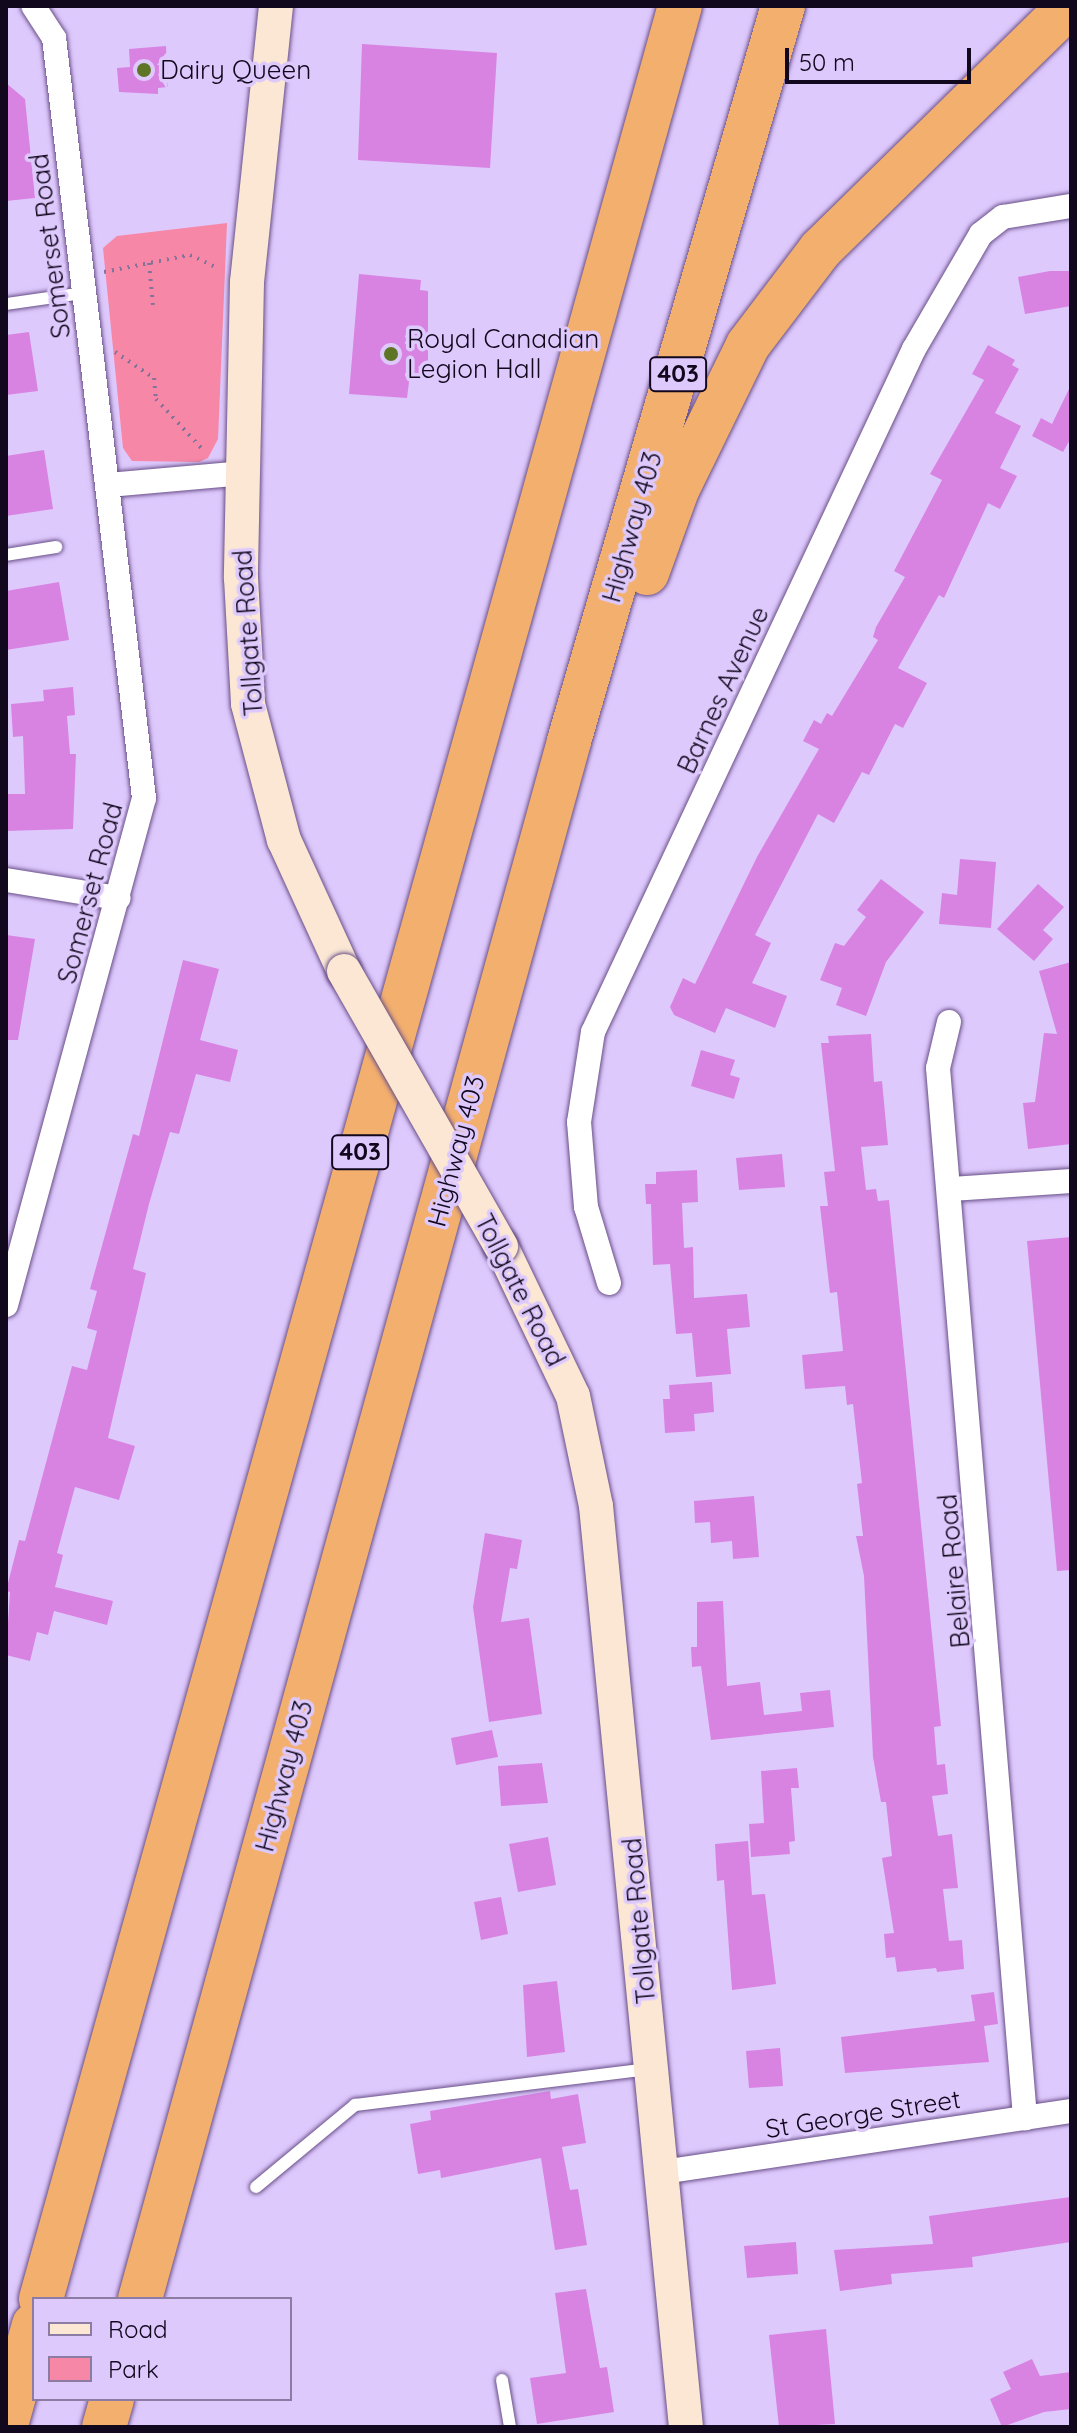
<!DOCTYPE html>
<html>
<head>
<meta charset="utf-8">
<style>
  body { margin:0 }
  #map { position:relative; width:1077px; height:2433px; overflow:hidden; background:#dec9fd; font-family:Quicksand,sans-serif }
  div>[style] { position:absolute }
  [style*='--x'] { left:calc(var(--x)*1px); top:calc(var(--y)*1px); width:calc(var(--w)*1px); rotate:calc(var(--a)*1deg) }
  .green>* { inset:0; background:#f787a6 }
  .building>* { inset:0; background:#d883e2 }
  .path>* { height:4px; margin-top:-2px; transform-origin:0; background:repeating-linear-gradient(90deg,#837399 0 2px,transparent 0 8px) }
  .roads { filter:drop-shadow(0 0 2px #695088) drop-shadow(0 0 2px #695088) }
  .lane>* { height:12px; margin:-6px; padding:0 6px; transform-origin:6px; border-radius:6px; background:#fff }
  .street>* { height:24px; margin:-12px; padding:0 12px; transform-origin:12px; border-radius:12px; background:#fff }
  .secondary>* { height:34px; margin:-17px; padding:0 17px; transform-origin:17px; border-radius:17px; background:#fbe7d4 }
  .highway>* { height:44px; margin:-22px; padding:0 22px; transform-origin:22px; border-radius:22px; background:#f3af6e }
  .bridges { filter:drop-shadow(0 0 2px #695088) drop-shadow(0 0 2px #695088) }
  .secondary-bridge>* { height:34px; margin:-17px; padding:0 17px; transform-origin:17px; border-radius:17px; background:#fbe7d4 }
  .dots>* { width:22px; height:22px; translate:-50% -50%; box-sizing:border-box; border:4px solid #dec9fd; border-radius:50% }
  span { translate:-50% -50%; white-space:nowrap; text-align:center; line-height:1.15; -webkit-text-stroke:7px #dec9fd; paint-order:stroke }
  .shield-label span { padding:2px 6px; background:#dec9fd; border:2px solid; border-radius:6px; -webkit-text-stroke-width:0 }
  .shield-label { font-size:24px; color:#12081d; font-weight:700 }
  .poi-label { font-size:26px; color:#12081d }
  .left { translate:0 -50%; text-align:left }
  .street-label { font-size:26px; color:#12081d }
  .frame { position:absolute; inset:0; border:8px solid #12081d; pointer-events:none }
  .legend { position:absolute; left:32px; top:2297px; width:260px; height:104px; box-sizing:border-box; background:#dec9fd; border:2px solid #8c7ca3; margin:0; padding:10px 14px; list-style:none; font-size:24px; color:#12081d }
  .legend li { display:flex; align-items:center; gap:16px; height:40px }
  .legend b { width:40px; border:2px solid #8c7ca3 }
  .scale { position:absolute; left:785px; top:48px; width:186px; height:36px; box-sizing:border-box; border:4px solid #12081d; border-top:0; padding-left:10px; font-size:24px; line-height:28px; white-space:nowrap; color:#12081d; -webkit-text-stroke:6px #dec9fd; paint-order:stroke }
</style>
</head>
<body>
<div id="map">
  <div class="green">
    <i style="clip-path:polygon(227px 223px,218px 439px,208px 458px,199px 462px,132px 461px,123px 448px,103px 248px,117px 236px)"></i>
  </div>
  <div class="building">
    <i style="clip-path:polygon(362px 44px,497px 53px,490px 168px,358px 160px)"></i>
    <i style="clip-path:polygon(166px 46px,168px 87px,158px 88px,158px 94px,119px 92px,117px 68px,130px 67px,129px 49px)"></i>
    <i style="clip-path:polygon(6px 83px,25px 99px,35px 198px,6px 201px)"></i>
    <i style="clip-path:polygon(1050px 271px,1071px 271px,1071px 306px,1025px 314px,1018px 277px)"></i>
    <i style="clip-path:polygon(359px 274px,421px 280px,420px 290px,428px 291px,428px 375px,410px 374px,407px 398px,349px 394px)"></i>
    <i style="clip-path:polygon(29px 332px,38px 391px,6px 395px,6px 335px)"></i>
    <i style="clip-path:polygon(988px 345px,1015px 360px,1012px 365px,1019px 369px,995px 413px,1021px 426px,1000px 468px,1017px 476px,1000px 509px,988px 503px,944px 598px,939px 595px,898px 668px,927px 683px,903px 728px,895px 724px,869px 775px,862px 772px,834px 823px,818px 814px,755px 935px,771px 943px,752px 983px,787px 996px,775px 1028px,726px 1008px,715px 1033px,674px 1015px,670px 1007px,683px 978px,695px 984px,757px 857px,819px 749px,803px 741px,814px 720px,821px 724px,827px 713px,832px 716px,878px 640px,873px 637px,876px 627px,905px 577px,894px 571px,942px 480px,930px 474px,984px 380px,972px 374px)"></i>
    <i style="clip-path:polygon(1071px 385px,1071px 438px,1063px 452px,1032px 436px,1041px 418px,1052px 424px)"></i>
    <i style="clip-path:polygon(44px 450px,53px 509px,6px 516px,6px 456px)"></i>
    <i style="clip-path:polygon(59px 582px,69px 640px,6px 650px,6px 591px)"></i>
    <i style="clip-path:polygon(73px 687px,75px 715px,67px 716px,70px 754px,76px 754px,73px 829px,6px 831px,6px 794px,25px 794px,23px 736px,13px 737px,11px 704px,44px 701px,43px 690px)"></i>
    <i style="clip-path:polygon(960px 859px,996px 862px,991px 928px,939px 924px,942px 893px,957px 895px)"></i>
    <i style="clip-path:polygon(881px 879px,924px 912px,886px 962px,866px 1016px,836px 1005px,842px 988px,820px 980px,835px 943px,844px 946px,866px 917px,857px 910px)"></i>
    <i style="clip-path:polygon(1038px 884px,1064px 907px,1043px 930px,1053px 939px,1034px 961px,997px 929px)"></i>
    <i style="clip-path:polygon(6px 935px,35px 939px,18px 1040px,6px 1040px)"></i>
    <i style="clip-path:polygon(183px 960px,219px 969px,200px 1040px,238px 1050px,230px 1082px,196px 1074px,179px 1134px,170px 1132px,149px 1204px,133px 1269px,146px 1273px,108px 1438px,135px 1446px,119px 1500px,75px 1487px,57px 1553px,63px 1555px,55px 1587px,113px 1601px,107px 1625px,54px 1611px,48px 1635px,37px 1632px,30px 1661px,6px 1655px,10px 1592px,6px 1591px,19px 1540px,25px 1541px,72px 1366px,87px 1370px,97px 1331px,87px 1328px,97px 1291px,90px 1289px,133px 1134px,139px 1136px)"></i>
    <i style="clip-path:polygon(1071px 962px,1071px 1144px,1028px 1149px,1023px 1103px,1035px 1102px,1044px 1033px,1057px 1034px,1039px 971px)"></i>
    <i style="clip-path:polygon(871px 1034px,874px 1082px,882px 1081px,888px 1145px,861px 1147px,866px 1190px,876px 1189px,878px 1201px,889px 1200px,941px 1726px,934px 1727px,937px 1765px,945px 1764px,948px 1794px,932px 1796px,938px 1836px,952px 1834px,958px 1888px,943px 1889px,949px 1941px,962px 1940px,964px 1969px,937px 1972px,936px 1968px,897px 1972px,895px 1957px,886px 1958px,884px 1934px,894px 1933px,882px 1858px,892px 1856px,886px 1802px,881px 1802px,873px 1757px,864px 1576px,856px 1536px,863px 1536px,857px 1484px,862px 1483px,853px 1404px,847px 1405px,845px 1386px,805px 1389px,802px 1355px,843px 1351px,837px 1292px,830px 1293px,820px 1206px,828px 1206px,824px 1172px,835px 1171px,821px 1043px,829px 1043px,828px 1036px)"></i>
    <i style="clip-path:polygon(701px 1050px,735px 1060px,730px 1075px,740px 1078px,734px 1099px,691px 1086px)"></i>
    <i style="clip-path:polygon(782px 1154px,785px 1187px,739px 1190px,736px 1158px)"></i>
    <i style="clip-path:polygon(697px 1170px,698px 1202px,682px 1203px,684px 1248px,693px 1247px,694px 1298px,747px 1294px,750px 1327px,727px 1329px,731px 1374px,696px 1377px,692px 1333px,676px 1334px,670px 1264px,653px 1265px,651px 1204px,646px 1204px,645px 1184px,656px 1184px,656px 1172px)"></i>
    <i style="clip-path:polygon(1071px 1237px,1071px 1570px,1057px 1571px,1027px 1241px)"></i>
    <i style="clip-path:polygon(712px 1382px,714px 1412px,694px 1414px,695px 1431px,665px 1433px,663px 1399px,670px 1399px,669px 1385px)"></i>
    <i style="clip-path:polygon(754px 1496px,759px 1557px,733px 1559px,732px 1541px,711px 1543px,710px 1522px,695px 1523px,694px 1501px)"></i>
    <i style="clip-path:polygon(485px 1533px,522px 1540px,517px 1569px,510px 1568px,501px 1622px,529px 1618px,542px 1714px,489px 1722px,473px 1607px)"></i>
    <i style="clip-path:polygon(723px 1601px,727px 1686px,760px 1682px,764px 1715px,802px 1711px,800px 1693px,830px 1690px,834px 1727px,711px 1740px,701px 1666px,692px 1667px,691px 1647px,697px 1647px,697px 1602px)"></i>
    <i style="clip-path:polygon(492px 1730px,498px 1757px,456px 1765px,451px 1738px)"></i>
    <i style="clip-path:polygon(542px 1763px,548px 1803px,501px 1806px,498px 1766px)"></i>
    <i style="clip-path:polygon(797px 1768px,799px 1788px,791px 1788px,795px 1841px,789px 1842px,790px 1854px,751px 1857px,749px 1824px,764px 1823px,761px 1771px)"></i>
    <i style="clip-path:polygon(548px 1837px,556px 1885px,518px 1892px,509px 1844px)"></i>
    <i style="clip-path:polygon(748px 1841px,752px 1895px,765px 1894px,776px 1984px,732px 1990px,724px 1880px,717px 1881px,715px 1844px)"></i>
    <i style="clip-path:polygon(501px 1897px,508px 1934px,481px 1940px,474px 1902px)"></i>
    <i style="clip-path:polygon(557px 1981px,565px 2052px,527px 2057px,523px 1985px)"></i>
    <i style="clip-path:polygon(994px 1992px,998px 2024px,984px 2026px,989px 2062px,845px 2073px,841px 2037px,975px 2021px,971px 1995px)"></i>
    <i style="clip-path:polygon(780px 2048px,783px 2086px,749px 2088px,746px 2051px)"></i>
    <i style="clip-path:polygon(550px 2091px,551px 2099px,578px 2094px,586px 2143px,562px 2147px,570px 2190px,578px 2189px,587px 2245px,555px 2250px,541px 2158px,441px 2178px,440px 2170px,418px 2174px,410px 2124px,431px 2120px,430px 2111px)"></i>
    <i style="clip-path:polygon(1071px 2197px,1071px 2242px,972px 2257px,973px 2267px,891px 2274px,892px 2284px,840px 2291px,834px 2250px,933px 2244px,929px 2216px)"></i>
    <i style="clip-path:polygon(796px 2242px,798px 2274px,747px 2278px,744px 2246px)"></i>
    <i style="clip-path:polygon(586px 2289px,600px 2368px,607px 2367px,614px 2412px,537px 2424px,530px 2378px,566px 2373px,555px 2293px)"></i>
    <i style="clip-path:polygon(826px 2329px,835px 2424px,779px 2427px,769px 2335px)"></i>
    <i style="clip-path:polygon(1032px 2359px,1040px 2376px,1071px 2372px,1071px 2409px,1044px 2412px,1002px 2427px,990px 2399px,1011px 2389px,1003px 2372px)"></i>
  </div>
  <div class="path">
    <i style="--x:149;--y:263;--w:42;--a:84.6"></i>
    <i style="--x:104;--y:272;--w:88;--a:-11.2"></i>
    <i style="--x:190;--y:255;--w:31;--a:25"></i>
    <i style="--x:115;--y:352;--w:47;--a:33.7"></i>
    <i style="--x:154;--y:378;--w:21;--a:85"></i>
    <i style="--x:156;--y:399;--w:71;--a:47.3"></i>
  </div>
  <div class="roads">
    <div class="lane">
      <i style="--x:6;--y:304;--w:78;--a:-8.1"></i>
      <i style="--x:6;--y:555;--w:51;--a:-9.1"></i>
      <i style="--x:256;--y:2187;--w:129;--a:-39.6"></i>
      <i style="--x:355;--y:2105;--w:296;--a:-7"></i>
      <i style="--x:502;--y:2380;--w:48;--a:80.3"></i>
    </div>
    <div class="street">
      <i style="--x:109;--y:485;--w:135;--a:-5.1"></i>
      <i style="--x:6;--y:880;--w:114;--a:9.1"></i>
      <i style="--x:949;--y:1022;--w:47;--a:103.4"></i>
      <i style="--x:938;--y:1068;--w:1054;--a:85.26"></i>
      <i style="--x:952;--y:1189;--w:119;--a:-3.8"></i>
      <i style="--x:609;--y:1283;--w:79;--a:-106.8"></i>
      <i style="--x:586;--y:1207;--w:85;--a:-94.7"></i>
      <i style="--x:579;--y:1122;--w:91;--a:-81.2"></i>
      <i style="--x:593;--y:1032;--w:755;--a:-64.83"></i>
      <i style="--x:914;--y:349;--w:133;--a:-59.8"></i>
      <i style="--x:981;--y:234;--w:28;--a:-38"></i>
      <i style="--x:1003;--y:217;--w:69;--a:-9.2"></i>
      <i style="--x:6;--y:1305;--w:525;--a:-74.77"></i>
      <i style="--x:144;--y:798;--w:765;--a:-96.75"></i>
      <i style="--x:54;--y:38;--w:38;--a:-123"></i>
      <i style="--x:662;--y:2172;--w:414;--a:-8.5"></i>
    </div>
    <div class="secondary">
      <i style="--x:276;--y:6;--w:278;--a:96"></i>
      <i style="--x:247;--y:282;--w:296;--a:91.2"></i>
      <i style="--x:241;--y:578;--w:126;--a:86.8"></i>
      <i style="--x:248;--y:704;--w:141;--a:75.2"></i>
      <i style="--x:284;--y:840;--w:144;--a:65.4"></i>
      <i style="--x:501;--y:1246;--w:166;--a:64.4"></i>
      <i style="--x:573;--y:1396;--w:112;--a:78.2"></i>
      <i style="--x:596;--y:1506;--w:925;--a:84.42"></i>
    </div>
    <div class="highway">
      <i style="--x:647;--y:573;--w:88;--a:-70.1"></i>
      <i style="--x:677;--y:490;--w:161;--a:-63.9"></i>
      <i style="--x:748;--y:345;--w:119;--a:-52.8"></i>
      <i style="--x:820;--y:250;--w:349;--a:-44.4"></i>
      <i style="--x:41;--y:2299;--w:2380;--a:-74.43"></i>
      <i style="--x:140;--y:2299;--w:1616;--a:-74.6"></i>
      <i style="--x:569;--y:741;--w:766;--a:-73.77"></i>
      <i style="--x:6;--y:2425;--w:104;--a:-74.4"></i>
      <i style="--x:104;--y:2427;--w:29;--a:-74"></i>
    </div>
  </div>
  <div class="bridges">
    <div class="secondary-bridge">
      <i style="--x:344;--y:971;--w:317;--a:60.3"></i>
    </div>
  </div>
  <div class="dots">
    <i style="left:144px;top:70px;background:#5f7526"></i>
    <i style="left:391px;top:354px;background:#5f7526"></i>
  </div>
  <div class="shield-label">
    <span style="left:678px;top:374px">403</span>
    <span style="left:360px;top:1152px">403</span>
  </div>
  <div class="poi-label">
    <span class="left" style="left:160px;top:70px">Dairy Queen</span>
    <span class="left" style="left:407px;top:354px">Royal Canadian<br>Legion Hall</span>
  </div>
  <div class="street-label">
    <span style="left:50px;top:246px;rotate:-97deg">Somerset Road</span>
    <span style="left:632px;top:527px;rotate:-74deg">Highway 403</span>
    <span style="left:248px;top:633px;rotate:-94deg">Tollgate Road</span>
    <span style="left:723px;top:690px;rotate:-65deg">Barnes Avenue</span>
    <span style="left:90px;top:893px;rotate:-75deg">Somerset Road</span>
    <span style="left:456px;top:1151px;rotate:-75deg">Highway 403</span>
    <span style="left:520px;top:1290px;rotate:63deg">Tollgate Road</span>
    <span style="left:954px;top:1571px;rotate:-95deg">Belaire Road</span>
    <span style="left:284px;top:1776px;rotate:-75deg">Highway 403</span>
    <span style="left:639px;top:1921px;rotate:-95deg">Tollgate Road</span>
    <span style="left:863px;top:2114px;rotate:-9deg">St George Street</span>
  </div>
  <div class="frame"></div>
  <ul class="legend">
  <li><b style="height:10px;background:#fbe7d4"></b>Road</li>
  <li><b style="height:22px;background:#f787a6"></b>Park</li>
  </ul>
  <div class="scale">50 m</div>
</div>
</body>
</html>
